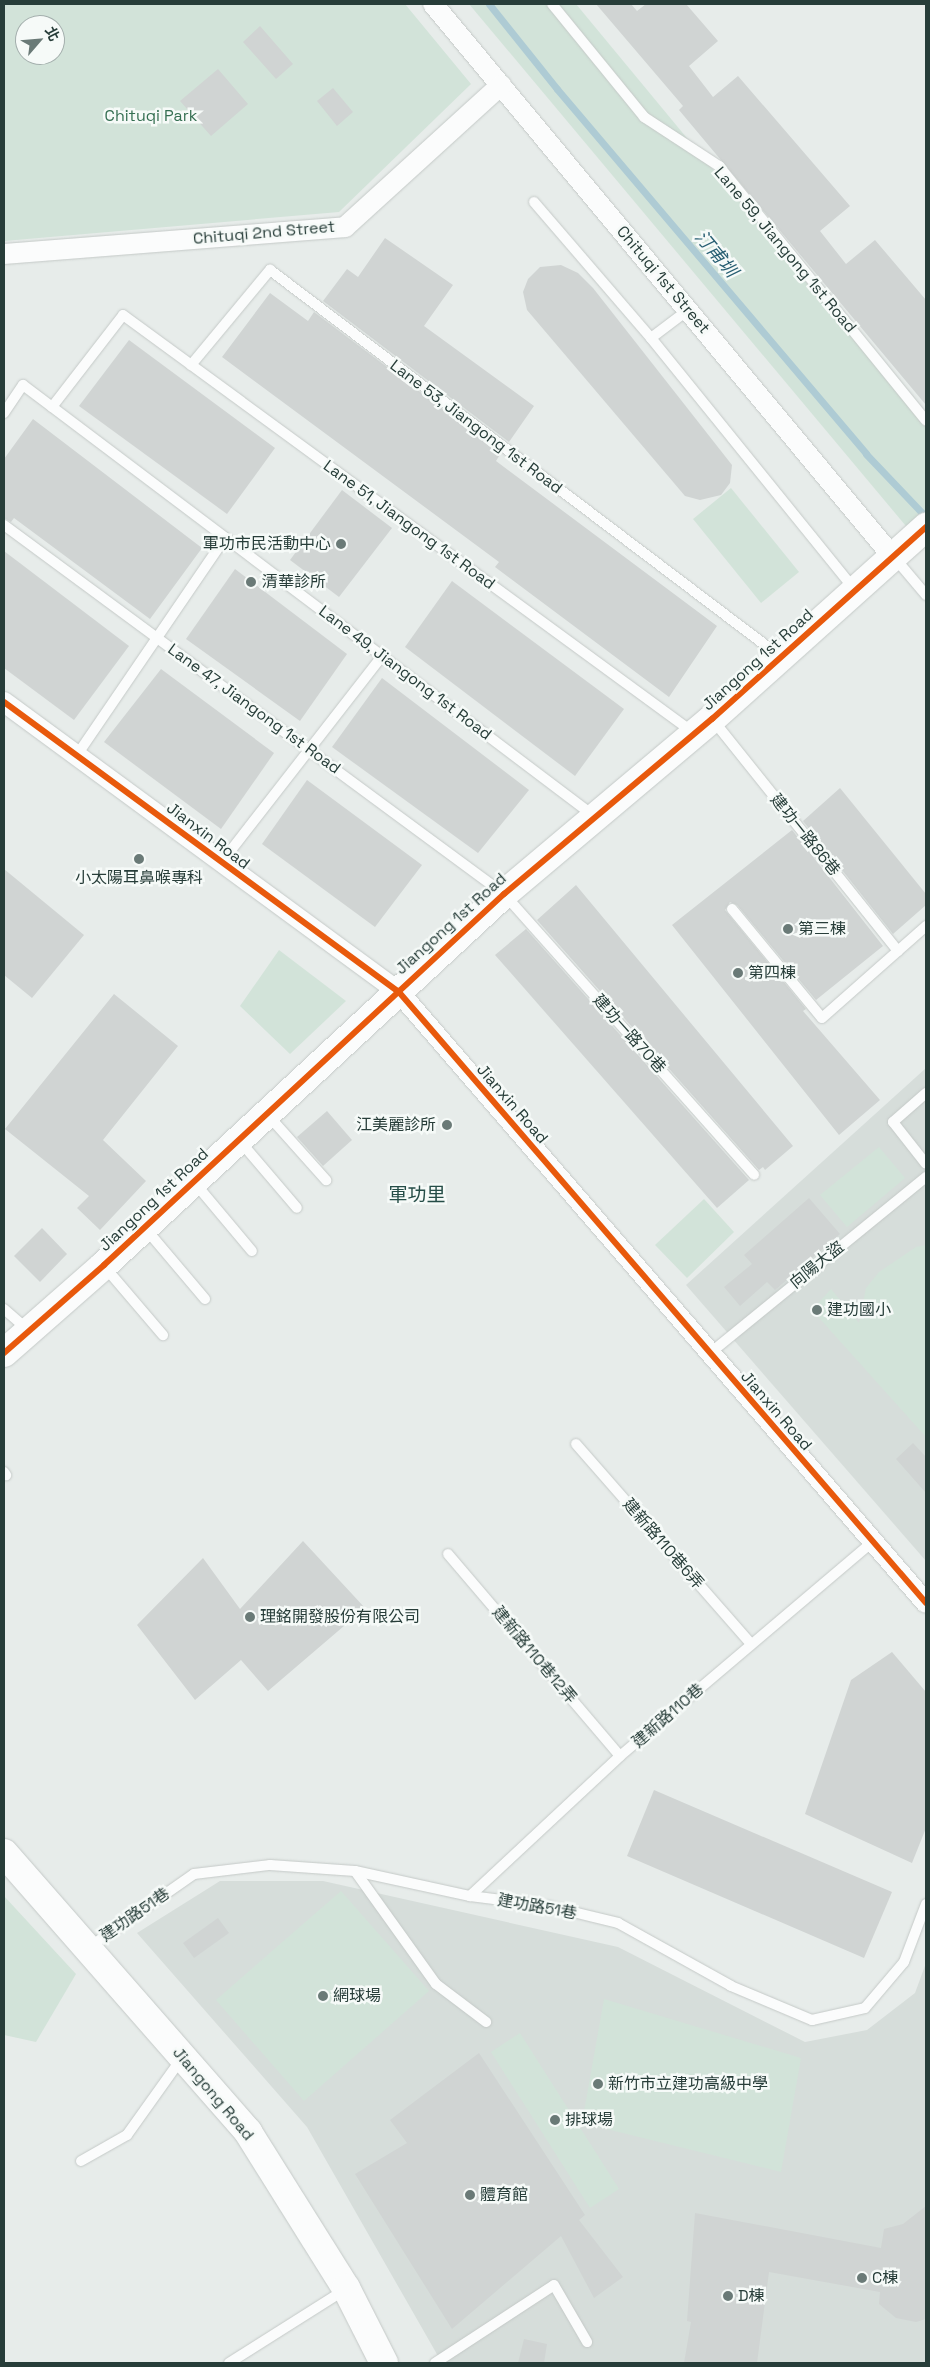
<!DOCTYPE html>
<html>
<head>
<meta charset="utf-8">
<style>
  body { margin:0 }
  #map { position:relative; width:930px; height:2367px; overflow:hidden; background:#e7ecea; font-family:"Space Grotesk","Noto Sans TC",sans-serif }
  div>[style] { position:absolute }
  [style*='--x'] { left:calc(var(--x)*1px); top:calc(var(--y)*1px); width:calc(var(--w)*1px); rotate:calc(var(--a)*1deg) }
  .built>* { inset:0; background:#d6ddda }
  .green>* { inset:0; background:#d2e3d9 }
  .stream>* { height:7px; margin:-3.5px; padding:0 3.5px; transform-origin:3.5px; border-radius:3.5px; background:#aecbd4 }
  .building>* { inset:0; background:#d0d4d3 }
  .roads { filter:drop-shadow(0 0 1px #c4c9c7) drop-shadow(0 0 1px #c4c9c7) }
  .lane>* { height:10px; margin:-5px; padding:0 5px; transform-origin:5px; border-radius:5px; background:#fbfcfc }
  .street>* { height:20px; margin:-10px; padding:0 10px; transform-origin:10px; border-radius:10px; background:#fbfcfc }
  .secondary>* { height:28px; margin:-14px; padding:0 14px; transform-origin:14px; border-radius:14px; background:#fbfcfc }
  .cycleway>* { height:6px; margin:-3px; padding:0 3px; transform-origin:3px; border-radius:3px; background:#e8590c }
  .dots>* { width:14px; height:14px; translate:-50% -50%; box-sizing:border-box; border:2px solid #f6faf8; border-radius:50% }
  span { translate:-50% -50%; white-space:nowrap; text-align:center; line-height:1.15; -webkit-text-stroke:5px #f6faf8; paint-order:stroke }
  .park-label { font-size:16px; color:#356f52 }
  .street-label { font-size:16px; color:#273d39 }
  .poi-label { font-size:16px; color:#273d39 }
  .right { translate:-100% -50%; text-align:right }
  .left { translate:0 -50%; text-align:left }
  .water-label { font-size:18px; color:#275e72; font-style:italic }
  .quarter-label { font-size:19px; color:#254d47 }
  .frame { position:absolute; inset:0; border:5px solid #273d39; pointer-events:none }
  .north { position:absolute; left:15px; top:15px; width:50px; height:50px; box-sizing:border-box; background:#f6faf8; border:1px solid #a3aeac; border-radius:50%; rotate:63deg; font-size:14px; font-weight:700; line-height:20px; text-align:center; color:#273d39 }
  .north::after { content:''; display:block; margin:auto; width:18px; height:22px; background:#6a7a77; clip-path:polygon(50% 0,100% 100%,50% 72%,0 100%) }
</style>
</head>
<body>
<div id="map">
  <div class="built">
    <i style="clip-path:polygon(926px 1068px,926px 1561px,686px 1285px)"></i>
    <i style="clip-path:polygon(220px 1881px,323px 1881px,618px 1947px,805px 2042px,867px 2030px,915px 1993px,926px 1963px,926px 2363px,442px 2363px,307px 2127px,137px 1933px)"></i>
  </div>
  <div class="green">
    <i style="clip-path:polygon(evenodd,4px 4px,405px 4px,471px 84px,339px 212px,4px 241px,4px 4px,25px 25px,55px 25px,55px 55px,25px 55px,25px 25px)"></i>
    <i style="clip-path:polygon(469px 4px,576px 4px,926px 427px,926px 550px)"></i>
    <i style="clip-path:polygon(731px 488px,799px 572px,761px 603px,693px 519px)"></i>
    <i style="clip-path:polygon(279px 950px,346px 1001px,290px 1054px,240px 1006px)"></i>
    <i style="clip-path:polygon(879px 1147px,905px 1178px,847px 1227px,820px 1195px)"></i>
    <i style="clip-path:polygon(704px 1199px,734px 1232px,687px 1278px,655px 1245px)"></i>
    <i style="clip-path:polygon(926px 1245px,926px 1437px,812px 1310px,831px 1289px,859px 1323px,866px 1288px,879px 1272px,916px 1247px)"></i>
    <i style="clip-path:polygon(341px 1891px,429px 1991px,304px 2101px,216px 2000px)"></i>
    <i style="clip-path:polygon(4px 1896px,76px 1974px,36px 2042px,4px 2035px)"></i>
    <i style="clip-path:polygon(604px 1999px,801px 2058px,781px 2172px,582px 2123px)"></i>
    <i style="clip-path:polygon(520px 2033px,619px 2189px,590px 2208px,491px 2052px)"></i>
  </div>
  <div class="stream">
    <i style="--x:489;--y:4;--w:109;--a:51.3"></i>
    <i style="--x:557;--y:89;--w:478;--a:49.7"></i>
    <i style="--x:866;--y:454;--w:87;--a:46.4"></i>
  </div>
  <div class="building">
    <i style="clip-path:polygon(596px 4px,631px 4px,637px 11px,646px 4px,686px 4px,718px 41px,689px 66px,713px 97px,738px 76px,850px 206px,820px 231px,846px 264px,875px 240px,926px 300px,926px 405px,679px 110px,683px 106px)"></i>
    <i style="clip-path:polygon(260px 26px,293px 64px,276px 79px,243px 42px)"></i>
    <i style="clip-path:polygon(218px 69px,248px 104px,211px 136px,180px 101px)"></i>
    <i style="clip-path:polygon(333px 88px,353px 112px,337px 126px,317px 101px)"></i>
    <i style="clip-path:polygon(385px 238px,453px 285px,424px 326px,534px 406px,509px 442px,323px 301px,347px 269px,358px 277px)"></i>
    <i style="clip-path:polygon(561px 265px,578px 273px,593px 288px,732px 465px,730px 483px,721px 495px,700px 500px,685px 496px,527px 310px,523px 292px,528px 279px,540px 267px)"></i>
    <i style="clip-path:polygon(270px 293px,308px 321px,314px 312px,501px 453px,496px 461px,717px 626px,669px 697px,495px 567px,499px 562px,222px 357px)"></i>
    <i style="clip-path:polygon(129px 340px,275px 448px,227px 514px,79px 406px)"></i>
    <i style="clip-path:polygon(33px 419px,202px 548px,150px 619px,14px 518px,11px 522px,4px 518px,4px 459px)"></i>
    <i style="clip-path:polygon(342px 490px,392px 528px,339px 597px,290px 560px)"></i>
    <i style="clip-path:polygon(4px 551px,129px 646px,74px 720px,4px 668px)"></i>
    <i style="clip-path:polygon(235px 569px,347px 654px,300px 721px,186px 639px)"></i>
    <i style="clip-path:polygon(452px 581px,624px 709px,575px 776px,405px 647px)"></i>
    <i style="clip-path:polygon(161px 669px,274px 753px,221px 829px,104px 742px)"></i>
    <i style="clip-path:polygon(382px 678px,529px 790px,478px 853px,332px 747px)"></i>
    <i style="clip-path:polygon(307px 780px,422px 865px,375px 927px,262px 844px)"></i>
    <i style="clip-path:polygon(840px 788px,926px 894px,926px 905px,893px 934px,803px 821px)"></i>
    <i style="clip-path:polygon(792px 830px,883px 946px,816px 1000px,737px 905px,730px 902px,725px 910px,806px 1009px,803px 1011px,880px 1100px,839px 1135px,672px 925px)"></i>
    <i style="clip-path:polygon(4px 869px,84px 935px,32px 998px,4px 975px)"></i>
    <i style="clip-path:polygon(576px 885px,793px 1146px,765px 1170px,763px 1167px,759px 1170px,537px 920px)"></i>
    <i style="clip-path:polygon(526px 929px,749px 1180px,717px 1208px,495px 955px)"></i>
    <i style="clip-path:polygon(114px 994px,178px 1046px,103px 1140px,146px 1181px,100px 1230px,77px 1208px,89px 1196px,5px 1129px)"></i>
    <i style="clip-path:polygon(327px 1111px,352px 1140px,323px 1166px,297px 1137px)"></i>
    <i style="clip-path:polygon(809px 1198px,840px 1234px,775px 1290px,767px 1282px,740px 1306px,724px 1287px,752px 1264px,744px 1255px)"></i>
    <i style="clip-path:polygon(42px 1228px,67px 1254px,40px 1282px,14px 1256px)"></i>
    <i style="clip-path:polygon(913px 1443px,926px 1457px,926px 1493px,896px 1459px)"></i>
    <i style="clip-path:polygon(303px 1541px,365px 1608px,268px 1691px,241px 1660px,195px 1700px,137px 1625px,203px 1558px,240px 1609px)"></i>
    <i style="clip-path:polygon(892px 1652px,926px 1692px,926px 1828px,912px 1863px,805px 1814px,851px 1680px)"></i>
    <i style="clip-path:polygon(654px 1790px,892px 1892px,864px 1958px,627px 1856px)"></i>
    <i style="clip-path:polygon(218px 1918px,229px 1933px,194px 1958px,183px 1943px)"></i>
    <i style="clip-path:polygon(479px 2053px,585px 2215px,579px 2220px,623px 2277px,594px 2298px,561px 2236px,452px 2329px,355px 2174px,407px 2143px,390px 2120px)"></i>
    <i style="clip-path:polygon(926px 2206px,926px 2319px,916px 2322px,896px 2318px,879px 2304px,880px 2292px,769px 2272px,757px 2363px,684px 2363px,691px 2322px,687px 2321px,695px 2213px,881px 2248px,884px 2229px,903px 2224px)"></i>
    <i style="clip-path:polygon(524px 2339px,547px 2344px,544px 2363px,518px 2363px)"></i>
  </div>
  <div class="roads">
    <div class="lane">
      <i style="--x:552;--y:4;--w:146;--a:50.8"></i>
      <i style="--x:644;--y:117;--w:90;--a:33.2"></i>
      <i style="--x:719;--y:166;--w:328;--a:50.9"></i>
      <i style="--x:534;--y:202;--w:179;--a:49.3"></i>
      <i style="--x:651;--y:338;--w:324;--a:51"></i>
      <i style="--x:651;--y:338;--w:46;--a:-37.1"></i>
      <i style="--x:191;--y:365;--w:124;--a:-50.3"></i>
      <i style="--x:270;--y:270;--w:641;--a:37.14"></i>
      <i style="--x:52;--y:407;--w:116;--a:-52.3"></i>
      <i style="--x:123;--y:315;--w:708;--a:36.21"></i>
      <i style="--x:4;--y:413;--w:34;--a:-56"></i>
      <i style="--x:23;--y:385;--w:715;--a:37.05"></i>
      <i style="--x:4;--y:525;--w:621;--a:36.43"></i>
      <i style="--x:504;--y:894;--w:376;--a:48.3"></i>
      <i style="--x:894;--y:557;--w:50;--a:49.9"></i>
      <i style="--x:713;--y:720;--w:296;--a:51.3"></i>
      <i style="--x:77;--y:755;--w:263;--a:-55.7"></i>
      <i style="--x:221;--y:863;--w:262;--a:-52.1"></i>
      <i style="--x:732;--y:909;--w:141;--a:50.5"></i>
      <i style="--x:822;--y:1018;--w:139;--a:-41.5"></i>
      <i style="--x:926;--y:1093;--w:44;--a:138.7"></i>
      <i style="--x:893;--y:1122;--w:53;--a:51.8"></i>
      <i style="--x:267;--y:1114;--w:89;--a:48.2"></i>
      <i style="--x:239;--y:1140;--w:89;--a:49.5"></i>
      <i style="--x:194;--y:1182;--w:90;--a:50"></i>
      <i style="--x:145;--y:1228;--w:93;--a:49.8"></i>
      <i style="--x:104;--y:1266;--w:91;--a:49.5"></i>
      <i style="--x:4;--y:1309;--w:32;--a:41"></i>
      <i style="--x:709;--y:1354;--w:280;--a:-39.2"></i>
      <i style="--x:576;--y:1444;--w:266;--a:48.8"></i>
      <i style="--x:4;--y:1472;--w:4;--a:56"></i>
      <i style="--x:448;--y:1554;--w:265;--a:49.6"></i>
      <i style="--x:355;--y:1871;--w:139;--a:54.4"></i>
      <i style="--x:436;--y:1984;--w:63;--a:37.2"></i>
      <i style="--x:470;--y:1896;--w:205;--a:-43"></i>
      <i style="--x:620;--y:1756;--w:329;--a:-40.3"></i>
      <i style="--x:88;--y:1948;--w:129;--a:-34.9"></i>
      <i style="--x:194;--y:1874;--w:77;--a:-6.8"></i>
      <i style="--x:270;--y:1865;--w:85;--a:4"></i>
      <i style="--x:355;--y:1871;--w:118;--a:12.3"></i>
      <i style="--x:470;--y:1896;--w:80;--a:7.2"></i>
      <i style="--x:549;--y:1906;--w:71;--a:13.8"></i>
      <i style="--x:618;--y:1923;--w:129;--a:29.1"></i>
      <i style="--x:731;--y:1986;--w:88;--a:22.8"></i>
      <i style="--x:812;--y:2020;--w:54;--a:-12.8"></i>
      <i style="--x:865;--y:2008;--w:60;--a:-49.7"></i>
      <i style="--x:904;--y:1962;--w:62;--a:-69.2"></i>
      <i style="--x:81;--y:2161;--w:53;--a:-29.5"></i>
      <i style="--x:127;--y:2135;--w:95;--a:-54.5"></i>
      <i style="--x:229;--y:2363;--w:138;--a:-32.3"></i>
      <i style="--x:435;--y:2363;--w:142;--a:-33.2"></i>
      <i style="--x:554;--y:2285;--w:66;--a:59.9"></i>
    </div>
    <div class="street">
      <i style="--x:433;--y:4;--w:719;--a:50.25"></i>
      <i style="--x:4;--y:254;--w:342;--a:-4.5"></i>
      <i style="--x:345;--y:227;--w:211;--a:-42.3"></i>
      <i style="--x:4;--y:702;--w:489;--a:36.3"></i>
      <i style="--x:398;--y:991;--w:808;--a:49.21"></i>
    </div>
    <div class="secondary">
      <i style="--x:4;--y:1353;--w:133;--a:-41.3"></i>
      <i style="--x:104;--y:1265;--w:546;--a:-42.85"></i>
      <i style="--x:504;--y:894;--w:272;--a:-40.1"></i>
      <i style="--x:712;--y:719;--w:288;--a:-41.9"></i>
      <i style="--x:4;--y:1853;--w:371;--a:48.8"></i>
      <i style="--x:248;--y:2132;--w:184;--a:57.9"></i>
      <i style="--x:346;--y:2288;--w:84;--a:63.1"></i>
    </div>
  </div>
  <div class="cycleway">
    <i style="--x:4;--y:702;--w:489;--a:36.3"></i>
    <i style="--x:398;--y:991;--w:808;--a:49.21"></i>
    <i style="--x:4;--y:1353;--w:133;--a:-41.3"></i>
    <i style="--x:104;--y:1265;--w:546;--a:-42.85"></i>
    <i style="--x:504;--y:894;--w:272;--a:-40.1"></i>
    <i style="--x:712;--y:719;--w:288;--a:-41.9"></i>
  </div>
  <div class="dots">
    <i style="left:341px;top:544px;background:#6a7a77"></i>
    <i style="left:251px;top:582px;background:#6a7a77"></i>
    <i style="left:139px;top:859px;background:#6a7a77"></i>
    <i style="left:788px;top:929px;background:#6a7a77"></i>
    <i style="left:738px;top:973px;background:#6a7a77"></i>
    <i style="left:447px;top:1125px;background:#6a7a77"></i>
    <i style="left:817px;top:1310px;background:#6a7a77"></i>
    <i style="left:250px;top:1617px;background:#6a7a77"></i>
    <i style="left:323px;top:1996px;background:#6a7a77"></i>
    <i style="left:598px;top:2084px;background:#6a7a77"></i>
    <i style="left:555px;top:2120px;background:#6a7a77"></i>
    <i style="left:470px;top:2195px;background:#6a7a77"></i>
    <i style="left:862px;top:2278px;background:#6a7a77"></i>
    <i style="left:728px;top:2296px;background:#6a7a77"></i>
  </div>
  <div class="park-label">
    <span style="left:151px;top:116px">Chituqi Park</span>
  </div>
  <div class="street-label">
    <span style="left:264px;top:233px;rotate:-5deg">Chituqi 2nd Street</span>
    <span style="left:785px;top:250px;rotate:50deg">Lane 59, Jiangong 1st Road</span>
    <span style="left:663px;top:280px;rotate:50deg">Chituqi 1st Street</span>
    <span style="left:476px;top:427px;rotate:37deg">Lane 53, Jiangong 1st Road</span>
    <span style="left:409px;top:525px;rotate:36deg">Lane 51, Jiangong 1st Road</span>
    <span style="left:758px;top:660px;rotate:-42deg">Jiangong 1st Road</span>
    <span style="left:405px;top:673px;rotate:37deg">Lane 49, Jiangong 1st Road</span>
    <span style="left:254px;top:709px;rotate:36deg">Lane 47, Jiangong 1st Road</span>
    <span style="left:805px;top:835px;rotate:51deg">建功一路86巷</span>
    <span style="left:208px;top:836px;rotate:37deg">Jianxin Road</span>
    <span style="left:451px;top:924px;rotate:-42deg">Jiangong 1st Road</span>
    <span style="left:629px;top:1034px;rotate:48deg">建功一路70巷</span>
    <span style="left:512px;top:1104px;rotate:49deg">Jianxin Road</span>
    <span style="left:154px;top:1200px;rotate:-43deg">Jiangong 1st Road</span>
    <span style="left:817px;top:1265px;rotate:-39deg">向陽大盜</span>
    <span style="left:776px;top:1411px;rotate:49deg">Jianxin Road</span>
    <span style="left:663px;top:1544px;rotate:49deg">建新路110巷6弄</span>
    <span style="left:534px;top:1655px;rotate:50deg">建新路110巷12弄</span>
    <span style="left:668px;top:1716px;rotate:-41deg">建新路110巷</span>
    <span style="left:537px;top:1907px;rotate:10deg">建功路51巷</span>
    <span style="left:135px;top:1915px;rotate:-35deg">建功路51巷</span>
    <span style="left:213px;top:2094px;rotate:50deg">Jiangong Road</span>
  </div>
  <div class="poi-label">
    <span class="right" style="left:331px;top:544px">軍功市民活動中心</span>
    <span class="left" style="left:262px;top:582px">清華診所</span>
    <span style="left:139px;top:878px">小太陽耳鼻喉專科</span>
    <span class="left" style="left:798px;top:929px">第三棟</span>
    <span class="left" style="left:748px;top:973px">第四棟</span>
    <span class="right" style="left:436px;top:1125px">江美麗診所</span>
    <span class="left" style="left:827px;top:1310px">建功國小</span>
    <span class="left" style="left:260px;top:1617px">理銘開發股份有限公司</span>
    <span class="left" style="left:333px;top:1996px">網球場</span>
    <span class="left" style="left:608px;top:2084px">新竹市立建功高級中學</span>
    <span class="left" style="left:565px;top:2120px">排球場</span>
    <span class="left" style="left:480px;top:2195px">體育館</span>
    <span class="left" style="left:872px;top:2278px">C棟</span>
    <span class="left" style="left:738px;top:2296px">D棟</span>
  </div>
  <div class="water-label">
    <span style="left:716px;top:254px;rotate:50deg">汀甫圳</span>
  </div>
  <div class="quarter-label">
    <span style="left:417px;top:1195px">軍功里</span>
  </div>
  <div class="frame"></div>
  <div class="north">北</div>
</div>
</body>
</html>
